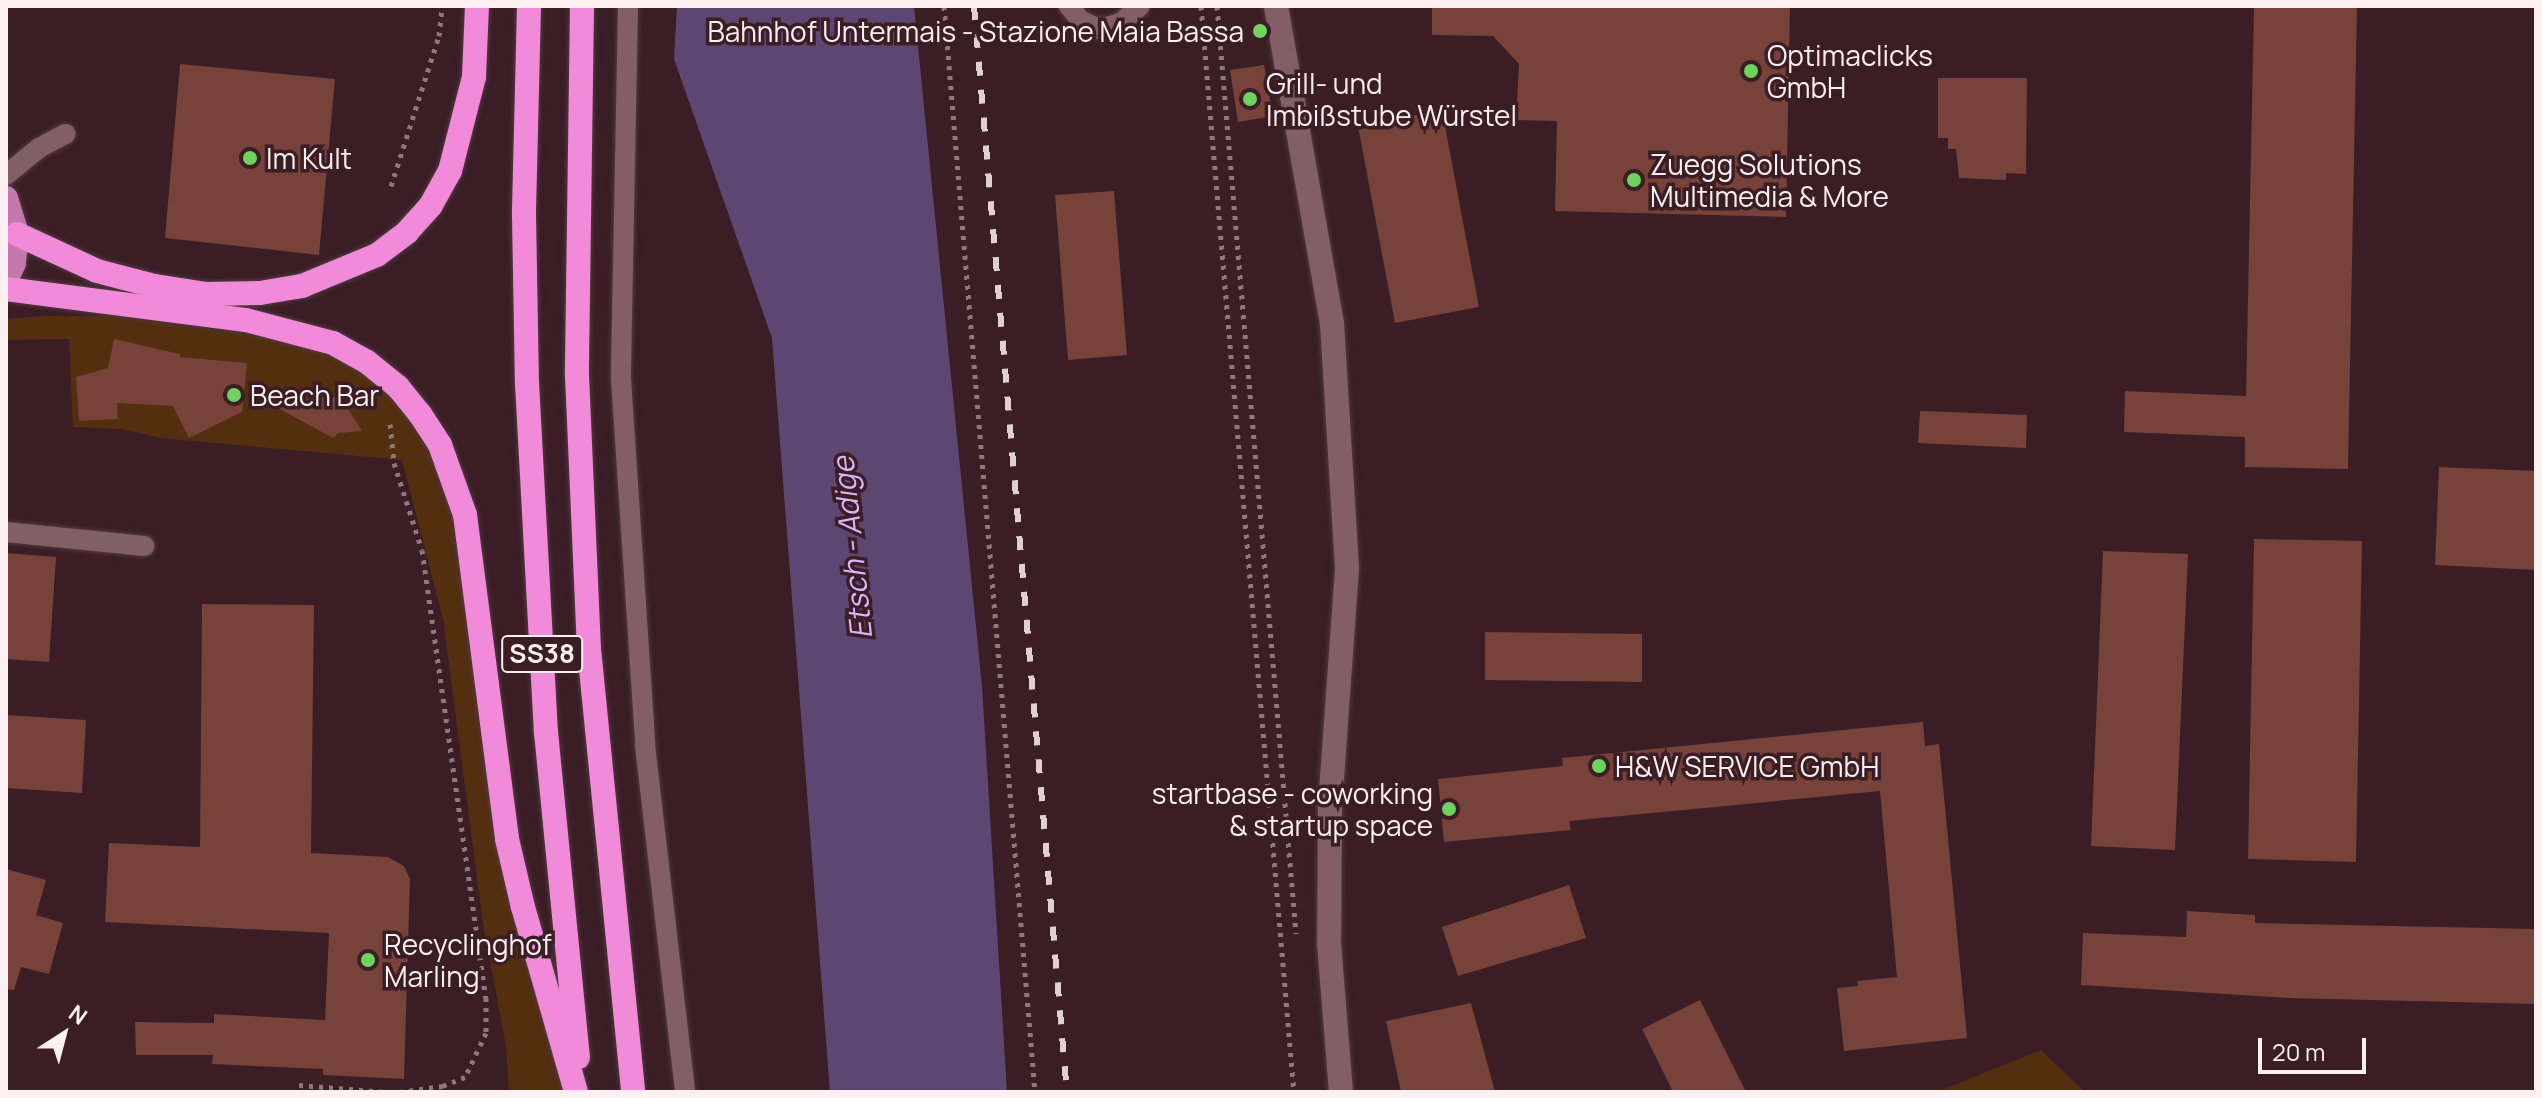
<!DOCTYPE html>
<html>
<head>
<meta charset="utf-8">
<style>
  body { margin:0 }
  #map { position:relative; width:2542px; height:1098px; overflow:hidden; background:#3a1d25; font-family:Manrope,sans-serif }
  div>[style] { position:absolute }
  [style*='--x'] { left:calc(var(--x)*1px); top:calc(var(--y)*1px); width:calc(var(--w)*1px); rotate:calc(var(--a)*1deg) }
  .green>* { inset:0; background:#532f0f }
  .water>* { inset:0; background:#5d4671 }
  .building>* { inset:0; background:#764239 }
  .path>* { height:5px; margin-top:-2.5px; transform-origin:0; background:repeating-linear-gradient(90deg,#8e787d 0 4px,transparent 0 10px) }
  .roads { filter:drop-shadow(0 0 2px #513940) drop-shadow(0 0 2px #513940) }
  .lane>* { height:20px; margin:-10px; padding:0 10px; transform-origin:10px; border-radius:10px; background:#825e66 }
  .street>* { height:24px; margin:-12px; padding:0 12px; transform-origin:12px; border-radius:12px; background:#825e66 }
  .primary>* { height:24px; margin:-12px; padding:0 12px; transform-origin:12px; border-radius:12px; background:#c578ac }
  .highway>* { height:24px; margin:-12px; padding:0 12px; transform-origin:12px; border-radius:12px; background:#f28ada }
  .rail>* { height:6px; margin-top:-3px; transform-origin:0; background:repeating-linear-gradient(90deg,#dfd0d3 0 14px,transparent 0 28px) }
  .dots>* { width:22px; height:22px; translate:-50% -50%; box-sizing:border-box; border:4px solid #3a1d25; border-radius:50% }
  span { translate:-50% -50%; white-space:nowrap; text-align:center; line-height:1.15; -webkit-text-stroke:7px #3a1d25; paint-order:stroke }
  .shield-label span { padding:2px 6px; background:#3a1d25; border:2px solid; border-radius:6px; -webkit-text-stroke-width:0 }
  .shield-label { font-size:26px; color:#fdf0f2; font-weight:700 }
  .poi-label { font-size:28px; color:#fdf0f2 }
  .right { translate:-100% -50%; text-align:right }
  .left { translate:0 -50%; text-align:left }
  .water-label { font-size:30px; color:#dbb5fc; font-style:italic }
  .frame { position:absolute; inset:0; border:8px solid #fdf0f2; pointer-events:none }
  .north { position:absolute; left:24px; top:994px; width:80px; height:80px; -webkit-text-stroke:6px #3a1d25; paint-order:stroke; rotate:36deg; font-size:22px; font-weight:700; line-height:32px; text-align:center; color:#fdf0f2 }
  .north::after { content:''; display:block; margin:auto; width:28px; height:36px; background:#fdf0f2; clip-path:polygon(50% 0,100% 100%,50% 72%,0 100%) }
  .scale { position:absolute; left:2258px; top:1038px; width:108px; height:36px; box-sizing:border-box; border:4px solid #fdf0f2; border-top:0; padding-left:10px; font-size:24px; line-height:28px; white-space:nowrap; color:#fdf0f2; -webkit-text-stroke:6px #3a1d25; paint-order:stroke }
</style>
</head>
<body>
<div id="map">
  <div class="green">
    <i style="clip-path:polygon(41px 316px,115px 316px,224px 331px,226px 318px,366px 361px,440px 445px,495px 746px,576px 1092px,509px 1092px,506px 1046px,483px 923px,443px 619px,402px 460px,161px 438px,121px 429px,73px 427px,69px 339px,8px 340px,6px 344px,6px 319px)"></i>
    <i style="clip-path:polygon(2041px 1050px,2085px 1092px,1937px 1092px)"></i>
  </div>
  <div class="water">
    <i style="clip-path:polygon(677px 6px,914px 6px,982px 686px,1007px 1092px,830px 1092px,772px 338px,674px 59px)"></i>
  </div>
  <div class="building">
    <i style="clip-path:polygon(1432px 6px,1790px 6px,1786px 217px,1555px 211px,1557px 121px,1516px 120px,1519px 64px,1493px 36px,1432px 35px)"></i>
    <i style="clip-path:polygon(2254px 6px,2357px 6px,2348px 469px,2245px 467px,2245px 437px,2124px 432px,2125px 391px,2246px 396px)"></i>
    <i style="clip-path:polygon(180px 64px,335px 79px,319px 255px,165px 238px)"></i>
    <i style="clip-path:polygon(1264px 65px,1273px 116px,1238px 122px,1230px 70px)"></i>
    <i style="clip-path:polygon(1938px 78px,2027px 78px,2026px 174px,2006px 173px,2006px 180px,1959px 178px,1956px 149px,1948px 149px,1948px 138px,1938px 138px)"></i>
    <i style="clip-path:polygon(1442px 110px,1479px 307px,1395px 323px,1358px 126px)"></i>
    <i style="clip-path:polygon(1114px 191px,1127px 355px,1068px 360px,1055px 195px)"></i>
    <i style="clip-path:polygon(114px 339px,180px 354px,180px 357px,247px 363px,242px 412px,189px 438px,173px 406px,117px 403px,118px 419px,79px 421px,76px 377px,108px 368px)"></i>
    <i style="clip-path:polygon(336px 397px,343px 401px,362px 431px,339px 433px,333px 438px,265px 401px)"></i>
    <i style="clip-path:polygon(1920px 411px,2027px 415px,2026px 448px,1918px 443px)"></i>
    <i style="clip-path:polygon(2439px 467px,2536px 471px,2536px 570px,2435px 565px)"></i>
    <i style="clip-path:polygon(2254px 539px,2362px 541px,2356px 862px,2248px 859px)"></i>
    <i style="clip-path:polygon(2103px 551px,2188px 554px,2175px 850px,2091px 846px)"></i>
    <i style="clip-path:polygon(6px 553px,56px 557px,49px 662px,6px 659px)"></i>
    <i style="clip-path:polygon(202px 604px,314px 605px,311px 853px,388px 857px,404px 866px,410px 879px,404px 1079px,323px 1075px,323px 1069px,212px 1064px,213px 1055px,136px 1055px,135px 1022px,214px 1023px,214px 1014px,325px 1020px,329px 933px,105px 922px,109px 843px,200px 847px)"></i>
    <i style="clip-path:polygon(1485px 632px,1642px 634px,1642px 682px,1485px 680px)"></i>
    <i style="clip-path:polygon(6px 715px,86px 720px,82px 793px,6px 788px)"></i>
    <i style="clip-path:polygon(1923px 722px,1925px 746px,1939px 744px,1967px 1038px,1844px 1051px,1837px 988px,1858px 986px,1857px 981px,1897px 977px,1880px 791px,1569px 821px,1571px 830px,1444px 842px,1438px 779px,1563px 766px,1562px 758px)"></i>
    <i style="clip-path:polygon(6px 869px,46px 880px,36px 915px,63px 923px,49px 974px,21px 967px,14px 990px,6px 989px)"></i>
    <i style="clip-path:polygon(1569px 885px,1586px 938px,1458px 976px,1442px 927px)"></i>
    <i style="clip-path:polygon(2187px 911px,2255px 915px,2255px 923px,2536px 929px,2536px 1004px,2288px 998px,2081px 985px,2083px 933px,2186px 937px)"></i>
    <i style="clip-path:polygon(1700px 1000px,1746px 1092px,1673px 1092px,1642px 1029px)"></i>
    <i style="clip-path:polygon(1471px 1003px,1495px 1092px,1401px 1092px,1386px 1021px)"></i>
  </div>
  <div class="path">
    <i style="--x:944;--y:6;--w:1090;--a:85.21"></i>
    <i style="--x:1201;--y:6;--w:1090;--a:85.11"></i>
    <i style="--x:1217;--y:6;--w:931;--a:85.13"></i>
    <i style="--x:391;--y:186;--w:157;--a:-72.3"></i>
    <i style="--x:439;--y:36;--w:30;--a:-84"></i>
    <i style="--x:390;--y:424;--w:39;--a:84"></i>
    <i style="--x:394;--y:463;--w:91;--a:72.2"></i>
    <i style="--x:422;--y:550;--w:453;--a:81.9"></i>
    <i style="--x:486;--y:998;--w:35;--a:90"></i>
    <i style="--x:486;--y:1033;--w:49;--a:115.5"></i>
    <i style="--x:465;--y:1077;--w:24;--a:158"></i>
    <i style="--x:443;--y:1086;--w:44;--a:172.2"></i>
    <i style="--x:299;--y:1085;--w:87;--a:4.6"></i>
  </div>
  <div class="roads">
    <div class="lane">
      <i style="--x:628;--y:6;--w:373;--a:91.1"></i>
      <i style="--x:621;--y:379;--w:367;--a:86.2"></i>
      <i style="--x:645;--y:745;--w:349;--a:83.4"></i>
      <i style="--x:1069;--y:6;--w:19;--a:51"></i>
      <i style="--x:1081;--y:21;--w:21;--a:23"></i>
      <i style="--x:1100;--y:29;--w:22;--a:-16"></i>
      <i style="--x:1121;--y:23;--w:25;--a:-42"></i>
      <i style="--x:6;--y:175;--w:43;--a:-39.3"></i>
      <i style="--x:39;--y:148;--w:30;--a:-28"></i>
      <i style="--x:6;--y:532;--w:139;--a:5.8"></i>
    </div>
    <div class="street">
      <i style="--x:1276;--y:6;--w:322;--a:80"></i>
      <i style="--x:1332;--y:323;--w:246;--a:86.5"></i>
      <i style="--x:1347;--y:569;--w:241;--a:94.1"></i>
      <i style="--x:1330;--y:809;--w:134;--a:90.4"></i>
      <i style="--x:1329;--y:943;--w:149;--a:85.4"></i>
    </div>
    <div class="primary">
      <i style="--x:6;--y:198;--w:38;--a:73"></i>
      <i style="--x:17;--y:234;--w:29;--a:96"></i>
      <i style="--x:14;--y:263;--w:20;--a:114"></i>
    </div>
    <div class="highway">
      <i style="--x:529;--y:6;--w:209;--a:91.4"></i>
      <i style="--x:524;--y:215;--w:168;--a:89"></i>
      <i style="--x:527;--y:383;--w:350;--a:86.9"></i>
      <i style="--x:546;--y:732;--w:327;--a:84.4"></i>
      <i style="--x:582;--y:6;--w:369;--a:90.8"></i>
      <i style="--x:577;--y:375;--w:274;--a:87.5"></i>
      <i style="--x:589;--y:649;--w:445;--a:84.3"></i>
      <i style="--x:17;--y:234;--w:88;--a:24.8"></i>
      <i style="--x:97;--y:271;--w:60;--a:14.5"></i>
      <i style="--x:155;--y:286;--w:52;--a:8.9"></i>
      <i style="--x:206;--y:294;--w:54;--a:-1.1"></i>
      <i style="--x:260;--y:293;--w:43;--a:-9.5"></i>
      <i style="--x:302;--y:286;--w:81;--a:-22.5"></i>
      <i style="--x:377;--y:255;--w:38;--a:-37"></i>
      <i style="--x:407;--y:232;--w:36;--a:-48"></i>
      <i style="--x:431;--y:205;--w:39;--a:-61"></i>
      <i style="--x:450;--y:171;--w:97;--a:-75.7"></i>
      <i style="--x:474;--y:77;--w:71;--a:-87.6"></i>
      <i style="--x:6;--y:289;--w:242;--a:7.4"></i>
      <i style="--x:246;--y:320;--w:90;--a:14.8"></i>
      <i style="--x:333;--y:343;--w:38;--a:29"></i>
      <i style="--x:366;--y:361;--w:41;--a:39.1"></i>
      <i style="--x:398;--y:387;--w:35;--a:51"></i>
      <i style="--x:420;--y:414;--w:37;--a:57"></i>
      <i style="--x:440;--y:445;--w:74;--a:70.3"></i>
      <i style="--x:465;--y:515;--w:327;--a:82.6"></i>
      <i style="--x:507;--y:839;--w:70;--a:76.8"></i>
      <i style="--x:523;--y:907;--w:192;--a:74"></i>
    </div>
  </div>
  <div class="rail">
    <i style="--x:974;--y:6;--w:1090;--a:85.11"></i>
  </div>
  <div class="dots">
    <i style="left:1260px;top:31px;background:#6fd360"></i>
    <i style="left:1751px;top:71px;background:#6fd360"></i>
    <i style="left:1250px;top:99px;background:#6fd360"></i>
    <i style="left:250px;top:158px;background:#6fd360"></i>
    <i style="left:1634px;top:180px;background:#6fd360"></i>
    <i style="left:234px;top:395px;background:#6fd360"></i>
    <i style="left:1599px;top:766px;background:#6fd360"></i>
    <i style="left:1449px;top:809px;background:#6fd360"></i>
    <i style="left:368px;top:960px;background:#6fd360"></i>
  </div>
  <div class="shield-label">
    <span style="left:542px;top:654px">SS38</span>
  </div>
  <div class="poi-label">
    <span class="right" style="left:1244px;top:31px">Bahnhof Untermais - Stazione Maia Bassa</span>
    <span class="left" style="left:1767px;top:71px">Optimaclicks<br>GmbH</span>
    <span class="left" style="left:1266px;top:99px">Grill- und<br>Imbißstube Würstel</span>
    <span class="left" style="left:266px;top:158px">Im Kult</span>
    <span class="left" style="left:1650px;top:180px">Zuegg Solutions<br>Multimedia &amp; More</span>
    <span class="left" style="left:250px;top:395px">Beach Bar</span>
    <span class="left" style="left:1615px;top:766px">H&amp;W SERVICE GmbH</span>
    <span class="right" style="left:1433px;top:809px">startbase - coworking<br>&amp; startup space</span>
    <span class="left" style="left:384px;top:960px">Recyclinghof<br>Marling</span>
  </div>
  <div class="water-label">
    <span style="left:852px;top:548px;rotate:-96deg">Etsch - Adige</span>
  </div>
  <div class="frame"></div>
  <div class="north">N</div>
  <div class="scale">20 m</div>
</div>
</body>
</html>
